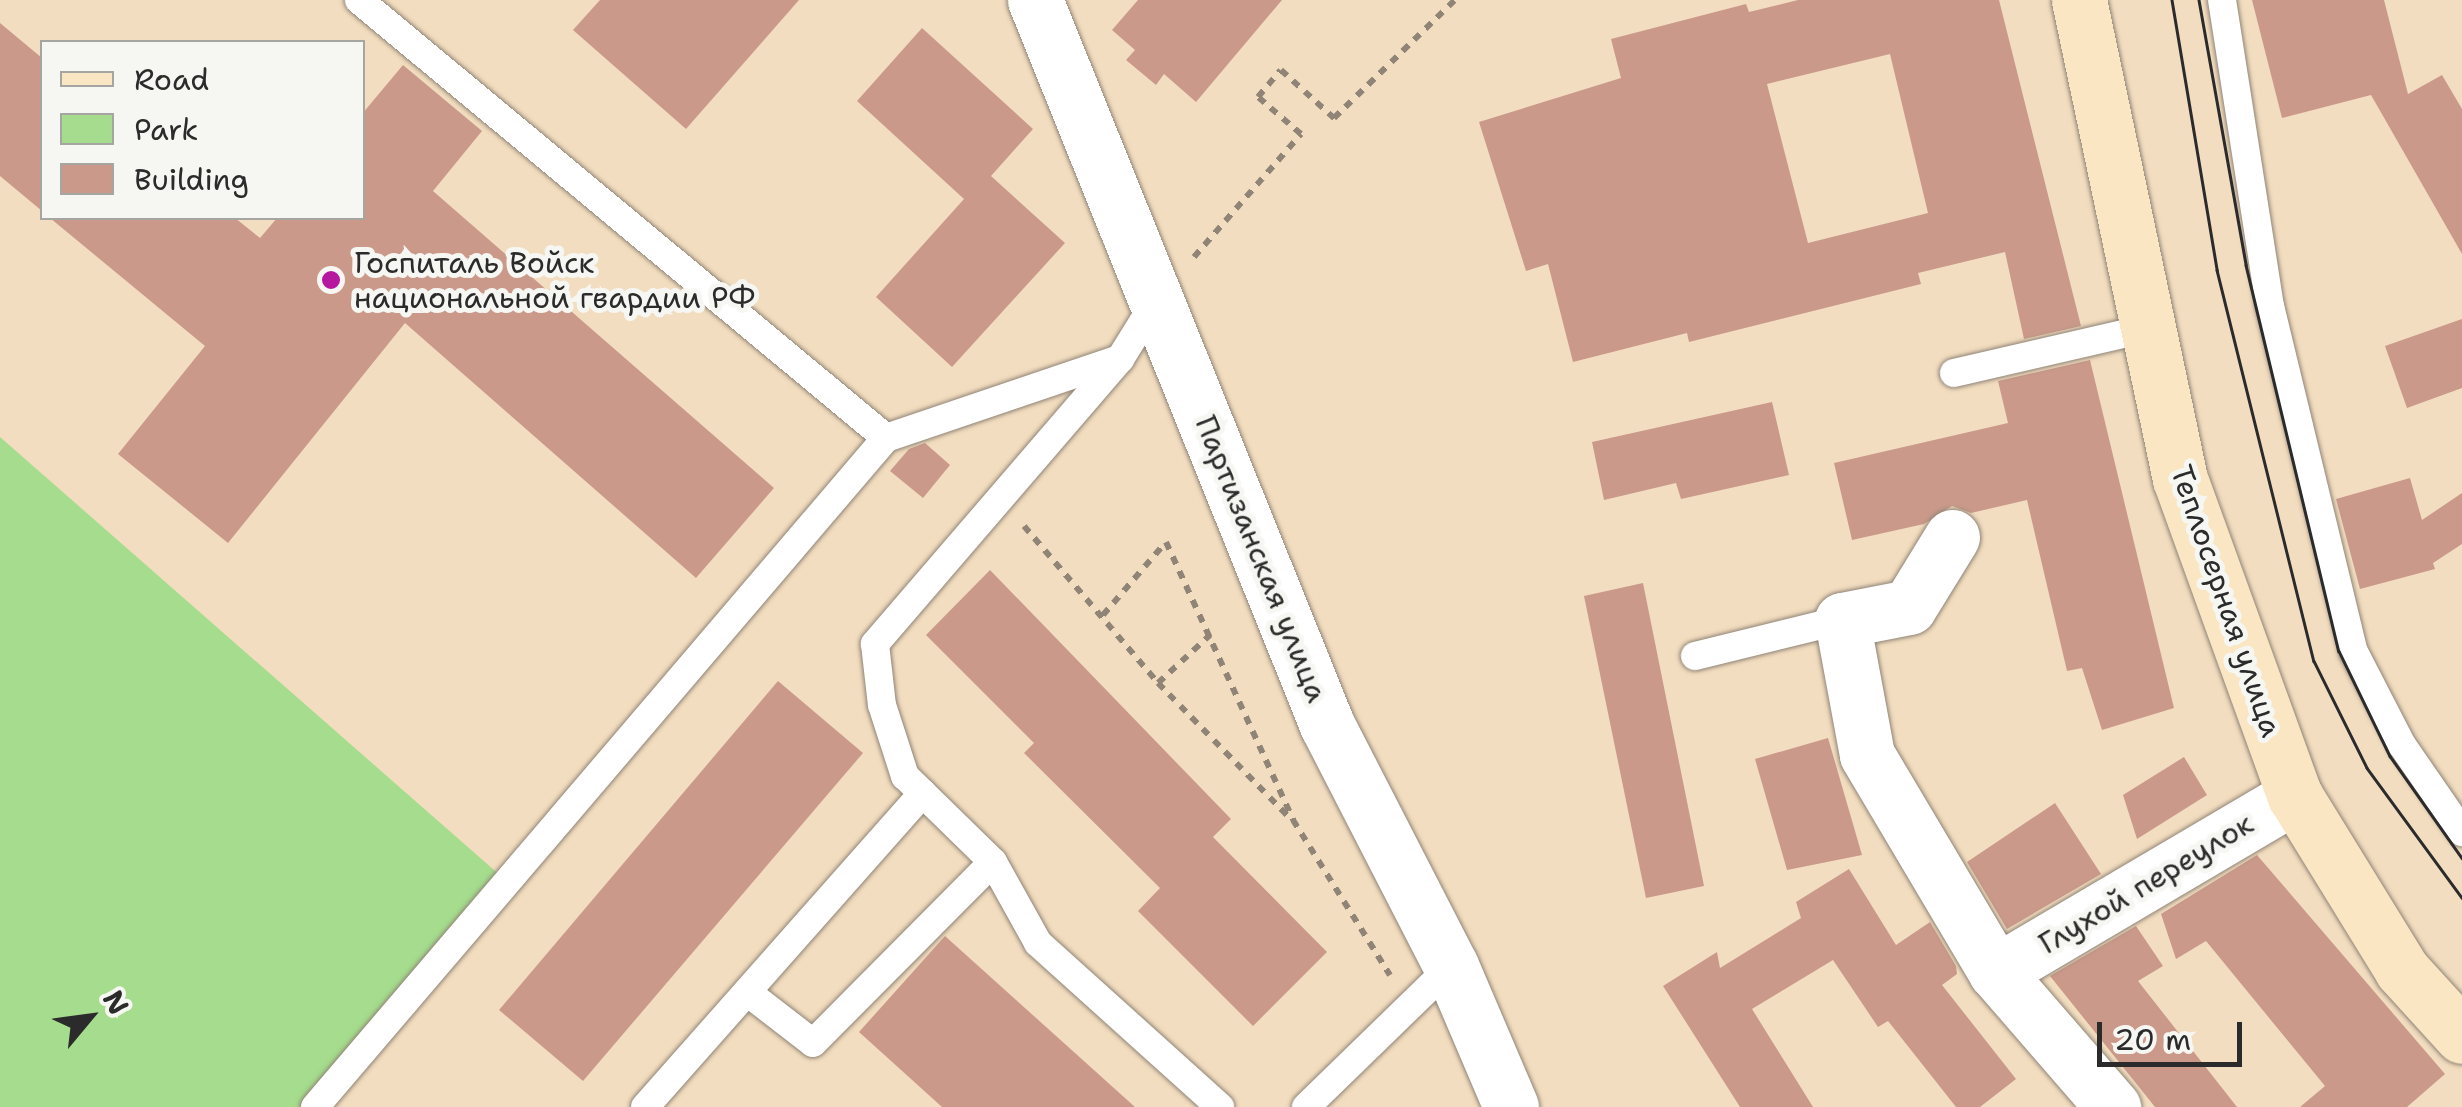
<!DOCTYPE html>
<html>
<head>
<meta charset="utf-8">
<style>
  body { margin:0 }
  #map { position:relative; width:2462px; height:1107px; overflow:hidden; background:#f3ddc0; font-family:"Shantell Sans",sans-serif }
  div>[style] { position:absolute }
  [style*='--x'] { left:calc(var(--x)*1px); top:calc(var(--y)*1px); width:calc(var(--w)*1px); rotate:calc(var(--a)*1deg) }
  .green>* { inset:0; background:#a5dc8d }
  .building>* { inset:0; background:#ca998a }
  .path>* { height:6px; margin-top:-3px; transform-origin:0; background:repeating-linear-gradient(90deg,#8f8476 0 8px,transparent 0 16px) }
  .roads { filter:drop-shadow(0 0 2px #8f8476) drop-shadow(0 0 2px #8f8476) }
  .service>* { height:28px; margin:-14px; padding:0 14px; transform-origin:14px; border-radius:14px; background:#fff }
  .minor>* { height:55px; margin:-27.5px; padding:0 27.5px; transform-origin:27.5px; border-radius:27.5px; background:#fff }
  .secondary>* { height:55px; margin:-27.5px; padding:0 27.5px; transform-origin:27.5px; border-radius:27.5px; background:#fbe6c4 }
  .tram>* { height:2.5px; margin:-1.25px; padding:0 1.25px; transform-origin:1.25px; border-radius:1.25px; background:#2b2b2b }
  .dots>* { width:28px; height:28px; translate:-50% -50%; box-sizing:border-box; border:5px solid #f6f6f2; border-radius:50% }
  span { translate:-50% -50%; white-space:nowrap; text-align:center; line-height:1.15; -webkit-text-stroke:10px #f6f6f2; paint-order:stroke }
  .poi-label { font-size:30px; color:#2b2b2b }
  .left { translate:0 -50%; text-align:left }
  .street-label { font-size:30px; color:#2b2b2b }
  .legend { position:absolute; left:40px; top:40px; width:325px; height:180px; box-sizing:border-box; background:#f6f6f2; border:2px solid #a5a5a2; margin:0; padding:12px 18px; list-style:none; font-size:30px; color:#2b2b2b }
  .legend li { display:flex; align-items:center; gap:20px; height:50px }
  .legend b { width:50px; border:2px solid #a5a5a2 }
  .north { position:absolute; left:40px; top:967px; width:100px; height:100px; -webkit-text-stroke:8px #f6f6f2; paint-order:stroke; rotate:61deg; font-size:28px; font-weight:700; line-height:40px; text-align:center; color:#2b2b2b }
  .north::after { content:''; display:block; margin:auto; width:35px; height:45px; background:#2b2b2b; clip-path:polygon(50% 0,100% 100%,50% 72%,0 100%) }
  .scale { position:absolute; left:2097px; top:1022px; width:145px; height:45px; box-sizing:border-box; border:5px solid #2b2b2b; border-top:0; padding-left:12px; font-size:30px; line-height:35px; white-space:nowrap; color:#2b2b2b; -webkit-text-stroke:8px #f6f6f2; paint-order:stroke }
</style>
</head>
<body>
<div id="map">
  <div class="green">
    <i style="clip-path:polygon(0 437px,510px 884px,315px 1107px,0 1107px)"></i>
  </div>
  <div class="building">
    <i style="clip-path:polygon(600px 0,799px 0,686px 129px,573px 30px)"></i>
    <i style="clip-path:polygon(1138px 0,1282px 0,1196px 102px,1164px 74px,1156px 85px,1126px 60px,1135px 50px,1112px 30px)"></i>
    <i style="clip-path:polygon(evenodd,1798px 0,1999px 0,2081px 326px,2024px 339px,2005px 252px,1918px 273px,1921px 284px,1689px 342px,1687px 333px,1573px 362px,1548px 264px,1526px 271px,1479px 122px,1621px 78px,1611px 39px,1746px 4px,1749px 12px,1798px 0,1890px 54px,1928px 213px,1808px 243px,1767px 84px,1890px 54px)"></i>
    <i style="clip-path:polygon(2252px 0,2384px 0,2408px 94px,2442px 75px,2462px 109px,2462px 254px,2371px 95px,2282px 118px)"></i>
    <i style="clip-path:polygon(0 23px,42px 58px,42px 211px,0 176px)"></i>
    <i style="clip-path:polygon(922px 28px,1033px 129px,991px 176px,1065px 243px,952px 367px,876px 297px,964px 199px,857px 101px)"></i>
    <i style="clip-path:polygon(403px 65px,482px 131px,433px 191px,774px 488px,696px 578px,405px 323px,228px 543px,118px 454px,205px 346px,50px 218px,235px 218px,260px 238px,277px 218px,362px 218px,362px 114px)"></i>
    <i style="clip-path:polygon(2462px 319px,2462px 388px,2407px 408px,2385px 346px)"></i>
    <i style="clip-path:polygon(2090px 360px,2174px 708px,2102px 730px,2082px 668px,2067px 671px,2027px 500px,1971px 513px,1952px 506px,1924px 524px,1852px 540px,1834px 463px,2008px 423px,1998px 381px)"></i>
    <i style="clip-path:polygon(1772px 402px,1789px 475px,1681px 499px,1676px 483px,1604px 500px,1592px 442px)"></i>
    <i style="clip-path:polygon(925px 443px,950px 465px,923px 498px,890px 471px,909px 449px)"></i>
    <i style="clip-path:polygon(2410px 478px,2422px 520px,2462px 493px,2462px 544px,2433px 563px,2435px 569px,2360px 589px,2336px 499px)"></i>
    <i style="clip-path:polygon(990px 570px,1231px 819px,1213px 837px,1327px 952px,1253px 1026px,1138px 911px,1160px 888px,1024px 753px,1034px 743px,926px 635px)"></i>
    <i style="clip-path:polygon(1643px 583px,1704px 886px,1646px 898px,1584px 596px)"></i>
    <i style="clip-path:polygon(778px 681px,863px 753px,583px 1081px,499px 1010px)"></i>
    <i style="clip-path:polygon(1828px 738px,1862px 855px,1787px 870px,1755px 759px)"></i>
    <i style="clip-path:polygon(2184px 757px,2207px 795px,2137px 839px,2123px 795px)"></i>
    <i style="clip-path:polygon(2055px 803px,2101px 874px,2007px 929px,1967px 862px)"></i>
    <i style="clip-path:polygon(2257px 855px,2445px 1074px,2407px 1107px,2300px 1107px,2325px 1086px,2206px 941px,2176px 959px,2161px 914px)"></i>
    <i style="clip-path:polygon(1849px 869px,1896px 945px,1930px 922px,1956px 966px,1957px 974px,1942px 985px,2016px 1079px,1980px 1107px,1956px 1107px,1888px 1021px,1878px 1027px,1833px 960px,1752px 1009px,1813px 1107px,1740px 1107px,1663px 986px,1717px 952px,1720px 968px,1801px 918px,1796px 902px)"></i>
    <i style="clip-path:polygon(2136px 926px,2163px 966px,2138px 981px,2237px 1107px,2155px 1107px,2050px 976px)"></i>
    <i style="clip-path:polygon(945px 936px,1135px 1107px,942px 1107px,859px 1032px)"></i>
  </div>
  <div class="path">
    <i style="--x:1194;--y:257;--w:163;--a:-49"></i>
    <i style="--x:1301;--y:134;--w:57;--a:-139.3"></i>
    <i style="--x:1258;--y:97;--w:35;--a:-50"></i>
    <i style="--x:1281;--y:70;--w:72;--a:42.2"></i>
    <i style="--x:1334;--y:118;--w:169;--a:-44.3"></i>
    <i style="--x:1024;--y:526;--w:206;--a:49.5"></i>
    <i style="--x:1158;--y:683;--w:186;--a:45.7"></i>
    <i style="--x:1103;--y:615;--w:96;--a:-49.2"></i>
    <i style="--x:1166;--y:542;--w:306;--a:65.4"></i>
    <i style="--x:1293;--y:820;--w:183;--a:58"></i>
    <i style="--x:1158;--y:683;--w:71;--a:-42.7"></i>
  </div>
  <div class="roads">
    <div class="service">
      <i style="--x:359;--y:0;--w:685;--a:39.73"></i>
      <i style="--x:886;--y:438;--w:247;--a:-18.7"></i>
      <i style="--x:2222;--y:0;--w:310;--a:81.1"></i>
      <i style="--x:2270;--y:306;--w:356;--a:76.4"></i>
      <i style="--x:2354;--y:652;--w:105;--a:62.7"></i>
      <i style="--x:2402;--y:745;--w:106;--a:55.4"></i>
      <i style="--x:1156;--y:301;--w:68;--a:121.8"></i>
      <i style="--x:1120;--y:359;--w:376;--a:130.7"></i>
      <i style="--x:875;--y:644;--w:61;--a:83.5"></i>
      <i style="--x:882;--y:705;--w:75;--a:72.1"></i>
      <i style="--x:905;--y:776;--w:123;--a:44.3"></i>
      <i style="--x:993;--y:862;--w:93;--a:60.9"></i>
      <i style="--x:1038;--y:943;--w:245;--a:42"></i>
      <i style="--x:1954;--y:373;--w:200;--a:-13"></i>
      <i style="--x:1695;--y:656;--w:151;--a:-13.8"></i>
      <i style="--x:747;--y:992;--w:83;--a:37.7"></i>
      <i style="--x:813;--y:1043;--w:255;--a:-45.2"></i>
      <i style="--x:315;--y:1107;--w:880;--a:-49.52"></i>
      <i style="--x:645;--y:1107;--w:419;--a:-48.5"></i>
      <i style="--x:1306;--y:1107;--w:202;--a:-44.2"></i>
    </div>
    <div class="minor">
      <i style="--x:1035;--y:0;--w:782;--a:68.06"></i>
      <i style="--x:1327;--y:725;--w:271;--a:62.8"></i>
      <i style="--x:1451;--y:966;--w:153;--a:66.9"></i>
      <i style="--x:1952;--y:537;--w:82;--a:121.6"></i>
      <i style="--x:1909;--y:607;--w:68;--a:169"></i>
      <i style="--x:1842;--y:620;--w:137;--a:79.5"></i>
      <i style="--x:1867;--y:755;--w:252;--a:59.3"></i>
      <i style="--x:1996;--y:972;--w:179;--a:49.1"></i>
      <i style="--x:1996;--y:972;--w:347;--a:-30.5"></i>
    </div>
    <div class="secondary">
      <i style="--x:2079;--y:0;--w:490;--a:78.1"></i>
      <i style="--x:2180;--y:479;--w:337;--a:70.1"></i>
      <i style="--x:2295;--y:796;--w:204;--a:58.4"></i>
      <i style="--x:2402;--y:970;--w:89;--a:47.7"></i>
    </div>
  </div>
  <div class="tram">
    <i style="--x:2172;--y:0;--w:274;--a:80.5"></i>
    <i style="--x:2217;--y:270;--w:403;--a:76.1"></i>
    <i style="--x:2314;--y:661;--w:119;--a:63.6"></i>
    <i style="--x:2367;--y:768;--w:161;--a:53.8"></i>
    <i style="--x:2199;--y:0;--w:269;--a:79.9"></i>
    <i style="--x:2246;--y:265;--w:397;--a:76.5"></i>
    <i style="--x:2339;--y:651;--w:117;--a:64.1"></i>
    <i style="--x:2390;--y:756;--w:125;--a:54.8"></i>
  </div>
  <div class="dots">
    <i style="left:331px;top:280px;background:#b5179e"></i>
  </div>
  <div class="poi-label">
    <span class="left" style="left:354px;top:280px">Госпиталь Войск<br>национальной гвардии РФ</span>
  </div>
  <div class="street-label">
    <span style="left:1261px;top:559px;rotate:68deg">Партизанская улица</span>
    <span style="left:2226px;top:601px;rotate:71deg">Теплосерная улица</span>
    <span style="left:2146px;top:884px;rotate:-31deg">Глухой переулок</span>
  </div>
  <ul class="legend">
  <li><b style="height:12px;background:#fbe6c4"></b>Road</li>
  <li><b style="height:28px;background:#a5dc8d"></b>Park</li>
  <li><b style="height:28px;background:#ca998a"></b>Building</li>
  </ul>
  <div class="north">N</div>
  <div class="scale">20 m</div>
</div>
</body>
</html>
